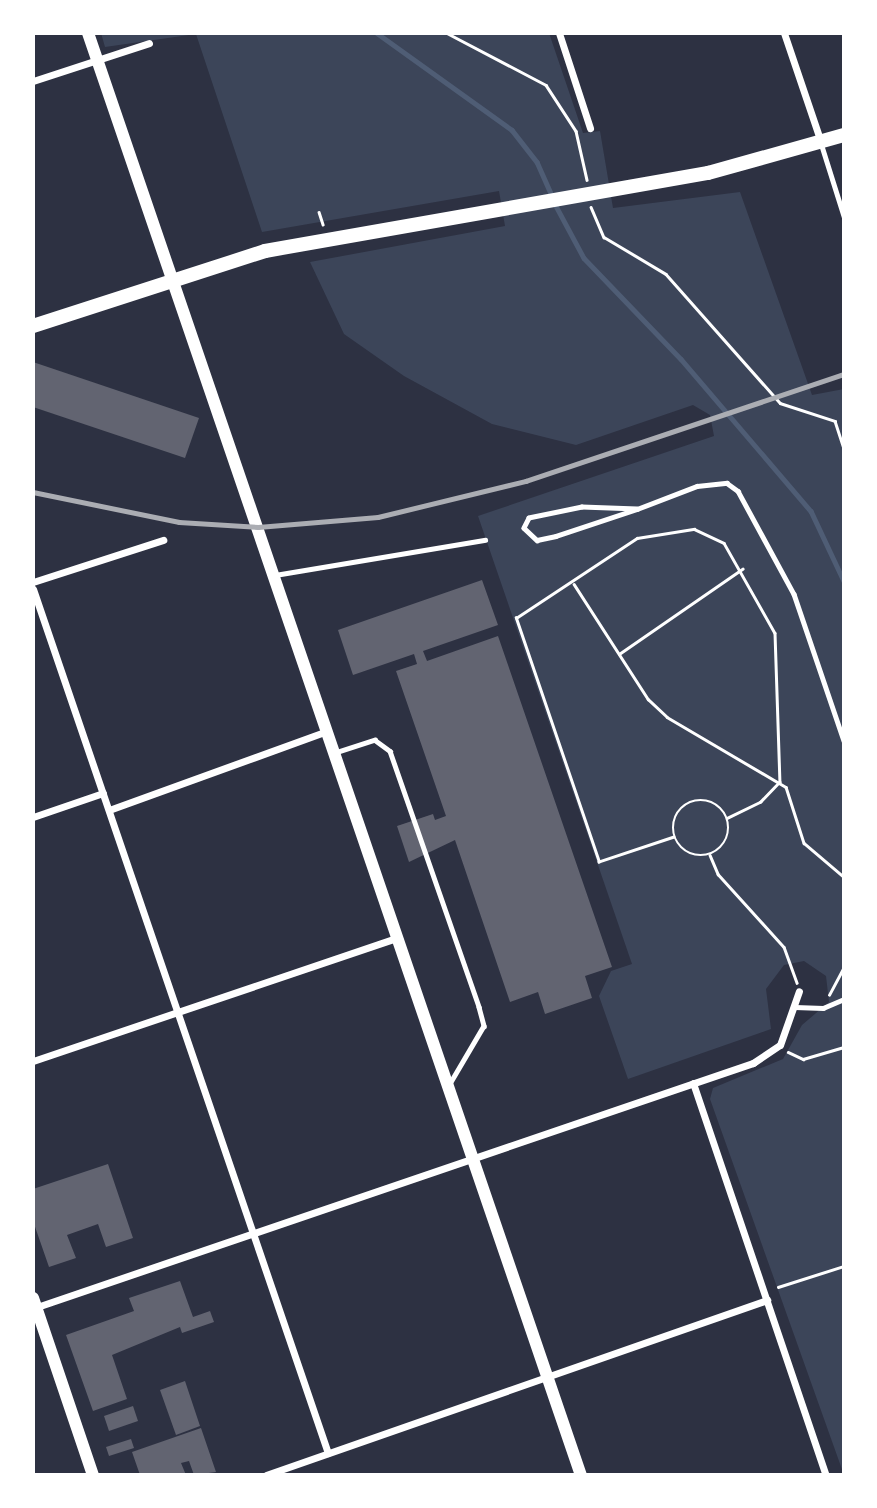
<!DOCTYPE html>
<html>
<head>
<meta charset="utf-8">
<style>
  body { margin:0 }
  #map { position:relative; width:877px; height:1508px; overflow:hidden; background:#2d3142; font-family:"Archivo Narrow",sans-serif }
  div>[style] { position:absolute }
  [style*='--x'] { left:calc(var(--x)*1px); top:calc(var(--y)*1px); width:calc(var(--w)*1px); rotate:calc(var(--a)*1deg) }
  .green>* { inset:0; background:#3c4559 }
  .stream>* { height:4.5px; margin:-2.25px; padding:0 2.25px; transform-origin:2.25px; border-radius:2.25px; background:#4f5d75 }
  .building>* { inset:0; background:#626471 }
  .path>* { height:2.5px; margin:-1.25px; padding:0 1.25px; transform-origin:1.25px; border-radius:1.25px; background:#fff }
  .path>.ring { margin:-1.25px; padding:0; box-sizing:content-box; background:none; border:2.5px solid #fff; border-radius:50% }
  .service>* { height:4.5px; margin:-2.25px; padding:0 2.25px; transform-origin:2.25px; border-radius:2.25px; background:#fff }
  .minor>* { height:7px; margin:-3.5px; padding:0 3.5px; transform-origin:3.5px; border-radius:3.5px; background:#fff }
  .tertiary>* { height:12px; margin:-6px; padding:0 6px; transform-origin:6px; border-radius:6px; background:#fff }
  .secondary>* { height:14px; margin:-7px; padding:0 7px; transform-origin:7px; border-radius:7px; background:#fff }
  .rail>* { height:4.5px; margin:-2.25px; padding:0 2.25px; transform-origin:2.25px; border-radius:2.25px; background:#abadb3 }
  span { translate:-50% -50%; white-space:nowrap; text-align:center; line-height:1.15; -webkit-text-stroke:7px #fff; paint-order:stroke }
  .frame { position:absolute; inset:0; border:35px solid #fff; pointer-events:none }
</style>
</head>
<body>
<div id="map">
  <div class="green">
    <i style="clip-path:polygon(101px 33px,549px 33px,583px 133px,600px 131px,613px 208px,740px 192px,812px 395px,844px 389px,844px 1475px,710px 1099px,713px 1088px,783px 1059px,802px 1025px,829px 1002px,826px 976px,804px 961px,784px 965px,766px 989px,771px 1029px,628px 1079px,599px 996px,611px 971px,632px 964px,478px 516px,714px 436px,710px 415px,693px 405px,576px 445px,492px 424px,404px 376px,344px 334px,310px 262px,505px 226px,499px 191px,262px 232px,196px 34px,105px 47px)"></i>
  </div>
  <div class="stream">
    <i style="--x:377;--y:33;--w:166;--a:35.7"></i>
    <i style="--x:512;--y:130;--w:41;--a:52"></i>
    <i style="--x:537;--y:162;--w:37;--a:66"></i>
    <i style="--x:555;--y:204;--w:61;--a:61.8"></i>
    <i style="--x:584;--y:258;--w:140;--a:46.2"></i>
    <i style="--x:681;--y:359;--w:200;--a:49.5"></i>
    <i style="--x:811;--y:511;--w:77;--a:64.8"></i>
  </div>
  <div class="building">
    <i style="clip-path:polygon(33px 362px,199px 418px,185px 458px,33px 407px)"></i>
    <i style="clip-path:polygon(482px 580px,498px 625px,423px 651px,427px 661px,498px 636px,612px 967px,585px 976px,592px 998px,545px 1014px,538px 992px,510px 1002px,455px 840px,409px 862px,397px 826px,433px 814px,435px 820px,446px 816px,396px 671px,417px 664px,414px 654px,353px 675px,338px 630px)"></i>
    <i style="clip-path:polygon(108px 1164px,133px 1238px,106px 1247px,98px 1224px,67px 1235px,76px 1258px,49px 1267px,33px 1221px,33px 1189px)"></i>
    <i style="clip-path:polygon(180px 1281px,193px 1317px,210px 1311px,214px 1322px,182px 1333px,180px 1327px,112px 1355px,127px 1399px,93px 1411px,66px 1335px,134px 1311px,129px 1298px)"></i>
    <i style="clip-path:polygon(185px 1381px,200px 1426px,176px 1435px,160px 1390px)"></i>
    <i style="clip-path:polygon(133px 1406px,138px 1421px,109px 1431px,104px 1416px)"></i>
    <i style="clip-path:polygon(201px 1428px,216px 1472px,194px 1475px,189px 1461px,181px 1463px,186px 1475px,140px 1475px,132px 1452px)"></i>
    <i style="clip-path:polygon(131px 1439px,134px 1448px,109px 1456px,106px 1447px)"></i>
  </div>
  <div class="path">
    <i style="--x:447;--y:33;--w:112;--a:27.7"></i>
    <i style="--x:546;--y:85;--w:55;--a:56.9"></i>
    <i style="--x:576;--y:131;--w:50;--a:77.3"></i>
    <i style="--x:591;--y:207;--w:33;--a:67"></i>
    <i style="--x:604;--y:237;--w:72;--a:30.8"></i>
    <i style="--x:666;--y:274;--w:172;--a:48.5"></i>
    <i style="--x:780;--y:403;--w:58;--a:18.1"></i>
    <i style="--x:835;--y:421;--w:29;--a:72"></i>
    <i style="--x:319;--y:212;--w:13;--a:72"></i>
    <i style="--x:574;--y:584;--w:137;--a:57.2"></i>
    <i style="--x:648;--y:699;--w:26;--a:43"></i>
    <i style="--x:667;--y:717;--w:138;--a:30.5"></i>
    <i style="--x:786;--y:787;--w:59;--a:72.2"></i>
    <i style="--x:804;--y:843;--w:52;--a:40.4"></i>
    <i style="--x:619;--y:654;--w:150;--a:-34.6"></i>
    <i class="ring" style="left:673px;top:800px;width:53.5px;height:53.5px"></i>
    <i style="--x:674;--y:837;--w:79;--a:161.6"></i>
    <i style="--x:599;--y:862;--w:258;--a:-108.8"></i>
    <i style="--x:516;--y:618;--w:145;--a:-33.5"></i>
    <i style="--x:637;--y:538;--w:58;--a:-9"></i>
    <i style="--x:694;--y:529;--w:33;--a:25"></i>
    <i style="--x:724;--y:543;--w:103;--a:60.5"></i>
    <i style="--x:775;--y:633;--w:149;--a:88.1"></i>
    <i style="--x:780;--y:782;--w:28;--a:134"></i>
    <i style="--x:761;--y:802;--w:37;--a:154"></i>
    <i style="--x:710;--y:855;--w:21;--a:67"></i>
    <i style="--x:718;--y:874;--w:98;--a:47.9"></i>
    <i style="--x:784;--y:947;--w:38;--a:70"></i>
    <i style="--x:829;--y:995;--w:32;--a:-62"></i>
    <i style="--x:788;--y:1052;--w:17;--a:25"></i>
    <i style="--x:803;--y:1059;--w:43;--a:-16.3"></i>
    <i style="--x:778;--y:1287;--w:69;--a:-17.7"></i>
  </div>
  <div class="service">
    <i style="--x:821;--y:143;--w:77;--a:72.5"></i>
    <i style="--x:637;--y:509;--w:55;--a:-177.9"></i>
    <i style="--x:582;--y:507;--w:54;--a:168.3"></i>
    <i style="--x:529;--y:518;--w:11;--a:117"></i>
    <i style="--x:524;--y:528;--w:18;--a:43"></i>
    <i style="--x:537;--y:540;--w:19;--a:-12"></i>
    <i style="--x:556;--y:536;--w:85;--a:-18.4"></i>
    <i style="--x:637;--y:509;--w:64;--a:-21"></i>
    <i style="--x:697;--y:486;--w:30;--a:-6"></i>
    <i style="--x:727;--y:483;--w:14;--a:36"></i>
    <i style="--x:738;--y:491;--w:117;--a:61.5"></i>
    <i style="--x:794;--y:594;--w:155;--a:71.2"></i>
    <i style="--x:275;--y:575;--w:213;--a:-9.5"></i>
    <i style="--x:337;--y:752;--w:40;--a:-18"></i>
    <i style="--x:375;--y:740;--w:19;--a:36"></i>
    <i style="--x:390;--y:751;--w:271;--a:70.8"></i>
    <i style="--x:479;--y:1007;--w:20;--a:75"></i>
    <i style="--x:484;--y:1026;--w:67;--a:120.4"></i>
    <i style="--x:795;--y:1007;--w:28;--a:2"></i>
    <i style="--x:823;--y:1008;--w:23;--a:-23"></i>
  </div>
  <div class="minor">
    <i style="--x:559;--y:33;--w:100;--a:71.9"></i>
    <i style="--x:784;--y:33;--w:115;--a:71.3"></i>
    <i style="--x:33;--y:81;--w:122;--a:-18.1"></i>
    <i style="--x:33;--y:582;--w:137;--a:-17.9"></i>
    <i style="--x:33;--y:589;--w:913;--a:71.15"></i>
    <i style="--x:109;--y:810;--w:232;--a:-19.9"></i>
    <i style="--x:33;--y:817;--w:74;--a:-18.9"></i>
    <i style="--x:33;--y:1061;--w:384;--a:-18.7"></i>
    <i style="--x:693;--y:1083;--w:414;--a:71.3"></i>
    <i style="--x:34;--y:1308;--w:760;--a:-18.82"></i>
    <i style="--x:753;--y:1063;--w:32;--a:-34"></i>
    <i style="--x:780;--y:1045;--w:57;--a:-70.6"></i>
    <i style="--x:266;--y:1475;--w:531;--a:-19.25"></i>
  </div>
  <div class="tertiary">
    <i style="--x:88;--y:33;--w:1524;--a:71.13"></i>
    <i style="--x:33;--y:1298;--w:187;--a:71.3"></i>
  </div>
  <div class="secondary">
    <i style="--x:33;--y:326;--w:244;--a:-17.9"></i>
    <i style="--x:265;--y:251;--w:450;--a:-10"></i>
    <i style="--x:708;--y:173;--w:141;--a:-15.6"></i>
  </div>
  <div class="rail">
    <i style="--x:33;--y:492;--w:149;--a:11.6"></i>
    <i style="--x:179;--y:522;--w:79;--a:3.6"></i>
    <i style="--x:258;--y:527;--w:120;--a:-4.8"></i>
    <i style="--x:378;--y:517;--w:152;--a:-13.7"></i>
    <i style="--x:526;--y:481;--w:336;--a:-18.6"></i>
  </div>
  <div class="frame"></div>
</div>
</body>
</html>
